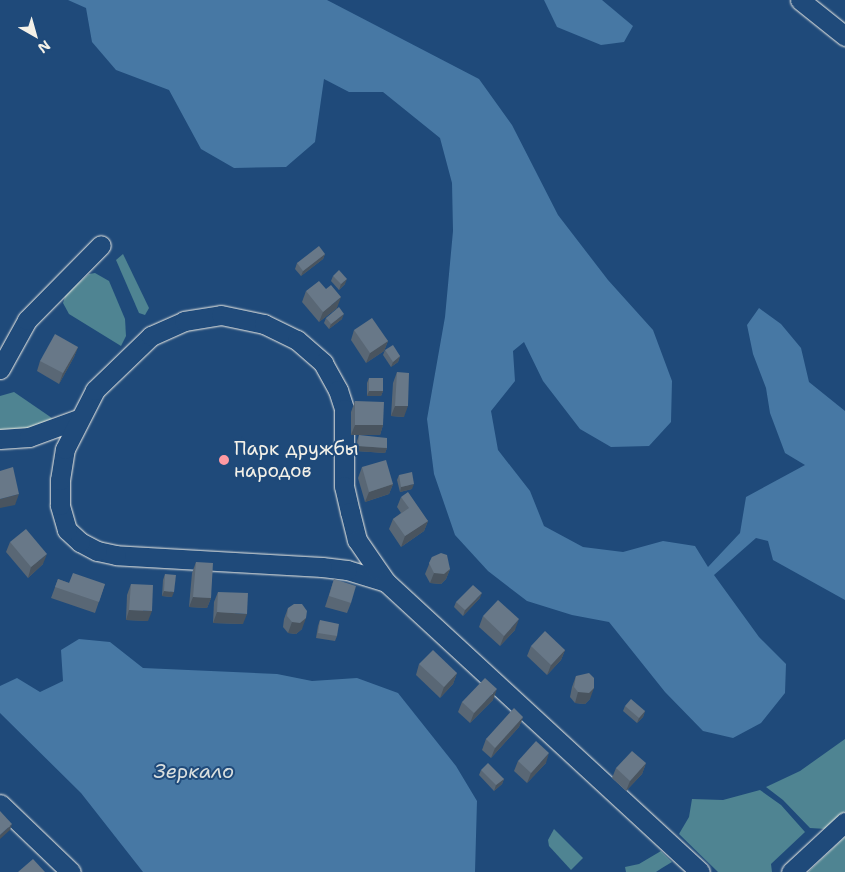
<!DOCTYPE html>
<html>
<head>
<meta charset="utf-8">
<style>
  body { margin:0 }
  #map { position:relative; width:845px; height:872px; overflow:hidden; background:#1f4a7a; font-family:"Shantell Sans",sans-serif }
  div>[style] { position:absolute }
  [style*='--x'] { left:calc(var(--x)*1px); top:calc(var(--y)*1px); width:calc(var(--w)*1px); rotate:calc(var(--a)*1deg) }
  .green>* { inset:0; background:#4f8492 }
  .water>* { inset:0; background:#4778a4 }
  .roads { filter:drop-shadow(0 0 1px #f4f1e8) drop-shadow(0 0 1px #f4f1e8) }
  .minor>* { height:19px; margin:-9.5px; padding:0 9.5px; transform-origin:9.5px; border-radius:9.5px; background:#1f4a7a }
  .wall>* { inset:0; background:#596775 }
  .shaded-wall>* { inset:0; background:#49545f }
  .building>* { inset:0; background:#687888 }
  .dots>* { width:14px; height:14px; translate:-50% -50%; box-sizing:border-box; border:2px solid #1f4a7a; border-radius:50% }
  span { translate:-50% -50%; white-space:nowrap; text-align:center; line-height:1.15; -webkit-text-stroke:4px #1f4a7a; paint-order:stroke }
  .poi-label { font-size:19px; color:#f4f1e8 }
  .left { translate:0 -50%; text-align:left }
  .water-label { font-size:20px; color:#dadfde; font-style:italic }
  .north { position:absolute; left:10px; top:10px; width:50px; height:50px; -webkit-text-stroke:4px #1f4a7a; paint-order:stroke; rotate:142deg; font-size:14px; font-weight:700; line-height:20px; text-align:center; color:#f4f1e8 }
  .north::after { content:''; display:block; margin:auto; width:18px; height:22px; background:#f4f1e8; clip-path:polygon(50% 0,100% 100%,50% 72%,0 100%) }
</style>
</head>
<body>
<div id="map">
  <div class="green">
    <i style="clip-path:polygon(123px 254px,149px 308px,145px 315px,139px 313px,116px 260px)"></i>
    <i style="clip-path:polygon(95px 273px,109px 281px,125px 319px,126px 336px,121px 346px,69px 314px,63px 303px,66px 294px,89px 274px)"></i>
    <i style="clip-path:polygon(14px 392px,49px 416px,54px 420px,0 437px,0 396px)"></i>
    <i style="clip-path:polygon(845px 739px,845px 811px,826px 829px,810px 828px,783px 800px,766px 787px,800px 771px)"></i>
    <i style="clip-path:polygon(760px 790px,781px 805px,805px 832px,771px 864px,772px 872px,718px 872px,679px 834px,689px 817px,692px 799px,723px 800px)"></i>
    <i style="clip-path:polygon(554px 829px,583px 858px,571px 870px,549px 846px,548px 840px)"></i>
    <i style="clip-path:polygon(845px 837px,845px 872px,808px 872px)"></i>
    <i style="clip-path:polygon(661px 851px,672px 862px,662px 868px,656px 872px,626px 872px,625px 867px,639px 864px)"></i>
  </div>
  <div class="water">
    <i style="clip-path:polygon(68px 0,327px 0,479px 79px,512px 125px,558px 215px,608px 280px,653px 330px,672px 381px,671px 422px,649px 446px,611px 447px,580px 429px,543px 381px,524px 342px,513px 351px,515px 381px,491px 411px,498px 450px,530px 491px,544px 526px,583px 547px,623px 552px,663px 541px,695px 546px,708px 567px,740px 533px,746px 497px,805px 465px,785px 453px,770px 413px,766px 388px,753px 354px,747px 325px,759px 308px,781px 324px,801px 348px,809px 382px,845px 411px,845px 600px,773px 560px,768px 541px,756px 538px,714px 575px,759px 637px,786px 664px,785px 693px,761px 723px,733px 738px,703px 731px,665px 692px,609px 622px,572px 615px,527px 601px,488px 571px,455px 535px,434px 474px,427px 419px,445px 317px,453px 231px,452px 183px,440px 138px,383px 92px,349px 92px,324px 79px,315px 142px,286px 167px,234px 168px,201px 149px,169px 90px,116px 70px,92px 42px,86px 8px)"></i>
    <i style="clip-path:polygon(544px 0,602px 0,633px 26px,624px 42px,601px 45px,557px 27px)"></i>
    <i style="clip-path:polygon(79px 639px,110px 642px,143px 668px,277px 674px,312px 681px,357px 678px,398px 693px,456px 766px,477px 801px,475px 872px,143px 872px,81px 793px,0 713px,0 686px,17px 678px,40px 692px,63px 681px,61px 650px)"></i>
  </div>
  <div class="roads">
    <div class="minor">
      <i style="--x:800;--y:0;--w:58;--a:38.7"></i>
      <i style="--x:0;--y:369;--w:56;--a:-61.1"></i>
      <i style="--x:27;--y:320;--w:105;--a:-45.4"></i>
      <i style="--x:0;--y:439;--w:29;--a:-4"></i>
      <i style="--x:29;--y:437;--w:52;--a:-20.2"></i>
      <i style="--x:386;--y:582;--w:41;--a:-162.9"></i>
      <i style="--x:347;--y:570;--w:25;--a:-173"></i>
      <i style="--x:322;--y:567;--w:206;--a:-176.7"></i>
      <i style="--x:116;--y:555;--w:19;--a:-168"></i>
      <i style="--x:97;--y:551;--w:19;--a:-152"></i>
      <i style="--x:80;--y:542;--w:18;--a:-137"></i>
      <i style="--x:67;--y:530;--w:26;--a:-106"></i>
      <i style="--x:60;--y:505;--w:25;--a:-90"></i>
      <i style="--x:60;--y:480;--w:31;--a:-81"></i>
      <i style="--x:65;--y:449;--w:66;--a:-63"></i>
      <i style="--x:95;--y:390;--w:78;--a:-44"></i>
      <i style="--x:151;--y:336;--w:36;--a:-24"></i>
      <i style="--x:184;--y:321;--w:37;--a:-9"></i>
      <i style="--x:221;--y:315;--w:44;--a:11.8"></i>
      <i style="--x:264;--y:324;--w:37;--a:26"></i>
      <i style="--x:297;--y:340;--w:35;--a:41"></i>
      <i style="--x:323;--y:363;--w:31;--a:61"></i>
      <i style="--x:338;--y:390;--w:20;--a:72"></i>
      <i style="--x:344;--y:409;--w:77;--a:90"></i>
      <i style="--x:344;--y:486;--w:27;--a:77"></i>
      <i style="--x:350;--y:512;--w:29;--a:76"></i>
      <i style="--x:357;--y:540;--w:51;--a:55.4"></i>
      <i style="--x:386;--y:582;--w:427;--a:42.7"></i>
      <i style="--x:0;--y:804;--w:98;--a:43.8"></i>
      <i style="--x:791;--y:872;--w:74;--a:-42.8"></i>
    </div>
  </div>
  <div class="wall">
    <i style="clip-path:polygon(325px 254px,323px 259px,301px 276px,295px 269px,297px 263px)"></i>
    <i style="clip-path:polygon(333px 276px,345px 284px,339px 290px,331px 281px)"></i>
    <i style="clip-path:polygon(306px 291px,337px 308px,319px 322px,302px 302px)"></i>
    <i style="clip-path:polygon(326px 318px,342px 319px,329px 329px,324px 323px)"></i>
    <i style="clip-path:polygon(354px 330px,388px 341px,384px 351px,366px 363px,351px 340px)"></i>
    <i style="clip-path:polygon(78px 347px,74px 357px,59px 384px,37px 371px,40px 361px)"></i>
    <i style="clip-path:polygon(385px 350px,400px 356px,398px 362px,391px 367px,383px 355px)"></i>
    <i style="clip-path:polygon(397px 372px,404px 417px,391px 416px,393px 383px)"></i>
    <i style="clip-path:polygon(369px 378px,383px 391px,381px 396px,367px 396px,367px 383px)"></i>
    <i style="clip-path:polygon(355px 401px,383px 425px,380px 435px,351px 435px,351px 412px)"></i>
    <i style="clip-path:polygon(359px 435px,387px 448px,385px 453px,356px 451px,357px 441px)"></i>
    <i style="clip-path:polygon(362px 467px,393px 484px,389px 494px,365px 502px,358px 478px)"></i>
    <i style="clip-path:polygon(399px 475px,412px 489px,400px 492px,397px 480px)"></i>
    <i style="clip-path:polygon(401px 497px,428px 521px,424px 531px,401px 547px,389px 529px,393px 519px,401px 513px,397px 507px)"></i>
    <i style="clip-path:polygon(10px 542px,43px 564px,28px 578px,6px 552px)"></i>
    <i style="clip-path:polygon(432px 557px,450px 569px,446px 579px,441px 584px,430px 583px,425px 574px)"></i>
    <i style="clip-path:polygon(196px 562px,211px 598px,207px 608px,189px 607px,192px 573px)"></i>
    <i style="clip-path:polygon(165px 574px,172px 597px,162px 596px,163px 580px)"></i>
    <i style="clip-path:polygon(58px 579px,69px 583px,105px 584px,95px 613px,51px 598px)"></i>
    <i style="clip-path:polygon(334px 579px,351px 603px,347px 613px,325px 607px)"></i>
    <i style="clip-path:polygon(131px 584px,148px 621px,126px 620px,127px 595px)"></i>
    <i style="clip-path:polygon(218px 592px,243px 624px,213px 623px,214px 602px)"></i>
    <i style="clip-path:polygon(480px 598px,463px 616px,454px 607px,456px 602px)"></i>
    <i style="clip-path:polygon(288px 608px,302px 629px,296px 634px,288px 633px,283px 627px,284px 619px)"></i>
    <i style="clip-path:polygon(483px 616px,515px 630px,500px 646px,479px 627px)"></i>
    <i style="clip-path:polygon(320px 620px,337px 636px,335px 641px,316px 638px,318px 626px)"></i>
    <i style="clip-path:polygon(531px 646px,565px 650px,561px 660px,547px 675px,527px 656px)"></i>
    <i style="clip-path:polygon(419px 664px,457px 673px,453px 684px,440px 698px,416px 675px)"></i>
    <i style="clip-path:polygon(576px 676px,590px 699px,585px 704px,575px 703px,570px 697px,572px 687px)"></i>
    <i style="clip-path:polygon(493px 700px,470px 723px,458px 712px,462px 702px)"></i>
    <i style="clip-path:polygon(625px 706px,645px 711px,643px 717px,637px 723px,623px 711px)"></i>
    <i style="clip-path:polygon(523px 717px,519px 727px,491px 758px,482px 750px,486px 739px)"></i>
    <i style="clip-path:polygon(518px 761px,546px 763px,527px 783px,514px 771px)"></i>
    <i style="clip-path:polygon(646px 763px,642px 774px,626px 791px,612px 778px,616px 768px)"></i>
    <i style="clip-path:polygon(481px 770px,504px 779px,502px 784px,494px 791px,479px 775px)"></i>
  </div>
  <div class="shaded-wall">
    <i style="clip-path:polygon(325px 254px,323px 259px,301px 276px,303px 271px)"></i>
    <i style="clip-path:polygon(347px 279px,345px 284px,339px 290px,341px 284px)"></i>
    <i style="clip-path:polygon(341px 297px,337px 308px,319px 322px,323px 312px)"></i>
    <i style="clip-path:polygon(344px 314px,342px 319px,329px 329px,331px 324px)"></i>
    <i style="clip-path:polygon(388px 341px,384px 351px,366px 363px,370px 353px)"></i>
    <i style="clip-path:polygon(78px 347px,74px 357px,59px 384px,63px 373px)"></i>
    <i style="clip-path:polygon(400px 356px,398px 362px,391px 367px,393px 362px)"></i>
    <i style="clip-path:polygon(369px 391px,383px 391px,381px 396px,367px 396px)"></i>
    <i style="clip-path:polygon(395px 406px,408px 406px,404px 417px,391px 416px)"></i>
    <i style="clip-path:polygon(355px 425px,383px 425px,380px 435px,351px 435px)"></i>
    <i style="clip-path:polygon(358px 446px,387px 448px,385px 453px,356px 451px)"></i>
    <i style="clip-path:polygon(393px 484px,389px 494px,365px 502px,369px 492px)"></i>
    <i style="clip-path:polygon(414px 484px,412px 489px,400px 492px,401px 487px)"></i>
    <i style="clip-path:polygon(19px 494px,15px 505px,0 508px,0 499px)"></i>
    <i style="clip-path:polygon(428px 521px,424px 531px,401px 547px,405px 536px)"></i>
    <i style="clip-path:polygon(47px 554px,43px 564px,28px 578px,31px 567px)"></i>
    <i style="clip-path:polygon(450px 569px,446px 579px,441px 584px,430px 583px,434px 573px)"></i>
    <i style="clip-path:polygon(164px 591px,174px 592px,172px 597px,162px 596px)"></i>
    <i style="clip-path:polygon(482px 593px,480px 598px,463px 616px,465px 610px)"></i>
    <i style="clip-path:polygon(193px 597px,211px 598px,207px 608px,189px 607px)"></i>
    <i style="clip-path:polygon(129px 610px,152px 611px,148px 621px,126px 620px)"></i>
    <i style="clip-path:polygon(217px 612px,247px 614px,243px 624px,213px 623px)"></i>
    <i style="clip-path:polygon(306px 618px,302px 629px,296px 634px,288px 633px,292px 622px)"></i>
    <i style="clip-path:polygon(519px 619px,515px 630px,500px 646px,504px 636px)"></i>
    <i style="clip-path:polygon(565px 650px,561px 660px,547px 675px,551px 665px)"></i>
    <i style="clip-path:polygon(457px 673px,453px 684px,440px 698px,444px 687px)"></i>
    <i style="clip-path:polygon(594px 688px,590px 699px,585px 704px,575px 703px,578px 692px)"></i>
    <i style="clip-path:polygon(497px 689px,493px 700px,470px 723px,474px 713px)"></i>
    <i style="clip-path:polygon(645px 711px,643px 717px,637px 723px,639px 718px)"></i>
    <i style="clip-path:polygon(523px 717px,519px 727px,491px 758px,495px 748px)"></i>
    <i style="clip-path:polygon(549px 753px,546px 763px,527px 783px,531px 773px)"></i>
    <i style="clip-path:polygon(646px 763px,642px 774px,626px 791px,630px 781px)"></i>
    <i style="clip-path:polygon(504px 779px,502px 784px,494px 791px,496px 785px)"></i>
    <i style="clip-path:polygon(12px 824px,10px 830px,0 839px,0 835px)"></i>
  </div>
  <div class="building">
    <i style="clip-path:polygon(319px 246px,325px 254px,303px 271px,297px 263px)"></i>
    <i style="clip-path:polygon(339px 270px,347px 279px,341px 284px,333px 276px)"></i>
    <i style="clip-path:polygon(319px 281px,326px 289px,331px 285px,341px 297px,323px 312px,306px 291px)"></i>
    <i style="clip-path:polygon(339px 307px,344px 314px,331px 324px,326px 318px)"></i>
    <i style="clip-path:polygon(372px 318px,388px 341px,370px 353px,354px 330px)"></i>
    <i style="clip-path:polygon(55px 334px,78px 347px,63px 373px,40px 361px)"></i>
    <i style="clip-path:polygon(393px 345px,400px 356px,393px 362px,385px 350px)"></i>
    <i style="clip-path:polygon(397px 372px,409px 373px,408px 406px,395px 406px)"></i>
    <i style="clip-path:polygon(369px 378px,383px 378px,383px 391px,369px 391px)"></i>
    <i style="clip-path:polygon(355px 401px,384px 402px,383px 425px,355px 425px)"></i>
    <i style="clip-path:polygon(359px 435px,387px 438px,387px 448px,358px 446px)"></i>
    <i style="clip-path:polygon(386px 460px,393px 484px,369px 492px,362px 467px)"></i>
    <i style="clip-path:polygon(13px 467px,19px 494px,0 499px,0 471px)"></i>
    <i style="clip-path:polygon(412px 472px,414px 484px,401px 487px,399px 475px)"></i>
    <i style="clip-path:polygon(408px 492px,428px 521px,405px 536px,393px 519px,409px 508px,401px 497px)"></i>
    <i style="clip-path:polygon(26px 529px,47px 554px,31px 567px,10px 542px)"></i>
    <i style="clip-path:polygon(441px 553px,447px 555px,450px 569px,444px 574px,434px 573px,429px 563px,432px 557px)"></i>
    <i style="clip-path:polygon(196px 562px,213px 563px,211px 598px,193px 597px)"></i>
    <i style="clip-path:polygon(73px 573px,105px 584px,99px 602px,55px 587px,58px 579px,69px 583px)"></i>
    <i style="clip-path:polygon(165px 574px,176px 575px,174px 592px,164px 591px)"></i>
    <i style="clip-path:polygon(334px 579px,356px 586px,351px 603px,329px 596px)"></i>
    <i style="clip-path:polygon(131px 584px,153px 585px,152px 611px,129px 610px)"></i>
    <i style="clip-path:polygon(473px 585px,482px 593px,465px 610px,456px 602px)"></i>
    <i style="clip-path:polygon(218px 592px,248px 593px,247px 614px,217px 612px)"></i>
    <i style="clip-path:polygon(498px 600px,519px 619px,504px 636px,483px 616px)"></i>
    <i style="clip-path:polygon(294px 604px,302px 604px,307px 611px,306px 618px,300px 623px,292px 622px,287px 616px,288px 608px)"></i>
    <i style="clip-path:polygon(320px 620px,339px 624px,337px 636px,318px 633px)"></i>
    <i style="clip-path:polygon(545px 631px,565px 650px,551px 665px,531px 646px)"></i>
    <i style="clip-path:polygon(433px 650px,457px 673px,444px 687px,419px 664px)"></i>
    <i style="clip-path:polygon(589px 673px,594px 678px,594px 688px,589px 693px,578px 692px,574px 687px,576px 676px)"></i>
    <i style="clip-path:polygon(485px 678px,497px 689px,474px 713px,462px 702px)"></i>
    <i style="clip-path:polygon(631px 699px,645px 711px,639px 718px,625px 706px)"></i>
    <i style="clip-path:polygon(514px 708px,523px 717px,495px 748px,486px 739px)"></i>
    <i style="clip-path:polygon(536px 741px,549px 753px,531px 773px,518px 761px)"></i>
    <i style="clip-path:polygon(632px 751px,646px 763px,630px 781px,616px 768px)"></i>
    <i style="clip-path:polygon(488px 763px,504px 779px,496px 785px,481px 770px)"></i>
    <i style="clip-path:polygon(0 811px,12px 824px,0 835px)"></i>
    <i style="clip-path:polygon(33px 859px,45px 872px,18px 872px)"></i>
  </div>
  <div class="dots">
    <i style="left:224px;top:460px;background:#ff9aa2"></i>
  </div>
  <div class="poi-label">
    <span class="left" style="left:234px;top:460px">Парк дружбы<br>народов</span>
  </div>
  <div class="water-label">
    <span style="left:194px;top:771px">Зеркало</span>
  </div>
  <div class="north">N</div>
</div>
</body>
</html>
